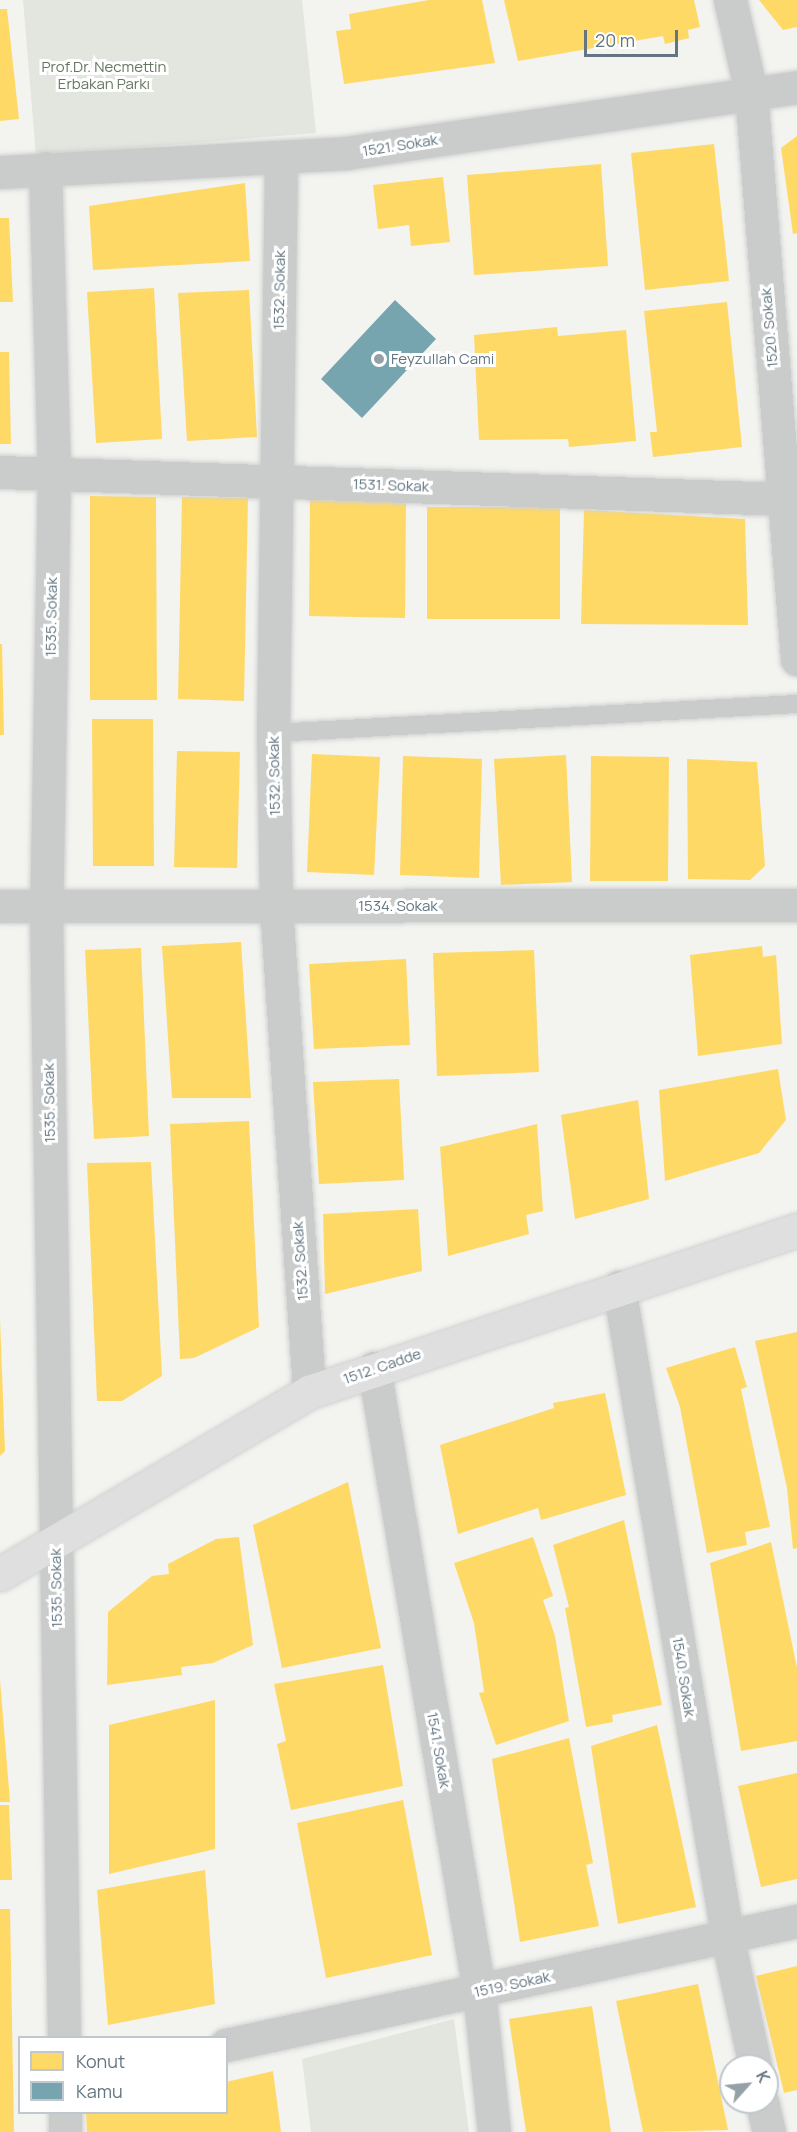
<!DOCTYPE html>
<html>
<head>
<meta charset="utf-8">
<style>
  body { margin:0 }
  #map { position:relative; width:797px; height:2132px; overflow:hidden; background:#f3f3f0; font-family:Manrope,sans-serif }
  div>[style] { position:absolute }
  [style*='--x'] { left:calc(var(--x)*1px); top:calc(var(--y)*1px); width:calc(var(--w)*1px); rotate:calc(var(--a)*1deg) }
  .green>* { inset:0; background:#e2e6de }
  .homes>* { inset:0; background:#ffd966 }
  .public>* { inset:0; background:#76a5af }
  .roads { filter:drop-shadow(0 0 2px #cfd1d0) drop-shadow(0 0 2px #cfd1d0) }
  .lane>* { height:18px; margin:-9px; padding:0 9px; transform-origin:9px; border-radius:9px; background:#cacccc }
  .street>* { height:33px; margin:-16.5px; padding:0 16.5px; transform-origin:16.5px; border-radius:16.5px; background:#cacccc }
  .secondary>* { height:33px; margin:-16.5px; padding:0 16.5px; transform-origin:16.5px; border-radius:16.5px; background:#dfdfe0 }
  .dots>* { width:16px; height:16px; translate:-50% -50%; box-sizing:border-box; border:3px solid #fff; border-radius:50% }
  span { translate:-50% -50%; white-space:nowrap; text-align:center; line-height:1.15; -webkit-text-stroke:6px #fff; paint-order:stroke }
  .park-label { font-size:15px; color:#677861 }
  .street-label { font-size:15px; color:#627581 }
  .poi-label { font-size:15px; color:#627581 }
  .left { translate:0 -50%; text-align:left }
  .legend { position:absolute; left:18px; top:2036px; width:210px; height:78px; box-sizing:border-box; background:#fff; border:2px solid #c0c8cd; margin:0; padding:8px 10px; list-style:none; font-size:18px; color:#627581 }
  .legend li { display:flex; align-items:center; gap:12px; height:30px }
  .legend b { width:30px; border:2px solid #c0c8cd }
  .north { position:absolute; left:719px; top:2054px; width:60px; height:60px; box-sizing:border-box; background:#fff; border:2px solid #c0c8cd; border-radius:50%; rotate:63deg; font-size:16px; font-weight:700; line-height:24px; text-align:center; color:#627581 }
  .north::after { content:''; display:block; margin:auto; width:21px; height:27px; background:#95a1a8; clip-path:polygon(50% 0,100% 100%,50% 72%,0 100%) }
  .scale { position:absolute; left:584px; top:30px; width:94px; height:27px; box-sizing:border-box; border:3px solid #627581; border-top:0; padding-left:8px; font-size:18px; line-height:21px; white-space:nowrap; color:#627581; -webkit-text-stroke:4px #fff; paint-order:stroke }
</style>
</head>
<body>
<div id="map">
  <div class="green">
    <i style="clip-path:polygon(23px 0,302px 0,316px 133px,36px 156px)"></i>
    <i style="clip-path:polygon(454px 2019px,469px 2132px,311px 2132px,302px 2059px)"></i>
  </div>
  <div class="homes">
    <i style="clip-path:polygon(429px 0,482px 0,495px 63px,344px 84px,336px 31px,351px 29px,349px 14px)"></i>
    <i style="clip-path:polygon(504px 0,694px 0,700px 27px,688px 30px,689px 38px,665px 44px,663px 36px,518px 61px)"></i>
    <i style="clip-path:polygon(759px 0,797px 0,797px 27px,783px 30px)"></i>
    <i style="clip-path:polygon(0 9px,7px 9px,19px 119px,0 121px)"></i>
    <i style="clip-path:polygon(797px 136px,797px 233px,793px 234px,781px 148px)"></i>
    <i style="clip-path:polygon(714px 144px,729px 281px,645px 290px,631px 153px)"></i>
    <i style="clip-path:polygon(601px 164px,608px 266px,474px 275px,467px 175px)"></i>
    <i style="clip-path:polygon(443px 177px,450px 242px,411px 246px,409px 225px,378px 229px,373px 185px)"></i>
    <i style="clip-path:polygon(245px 183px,250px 261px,93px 270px,89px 206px)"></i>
    <i style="clip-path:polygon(0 218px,9px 218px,13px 302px,0 302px)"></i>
    <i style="clip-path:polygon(154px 288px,162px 439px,96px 443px,87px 292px)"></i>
    <i style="clip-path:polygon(249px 290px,257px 437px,187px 441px,178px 293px)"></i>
    <i style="clip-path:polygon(727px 302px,742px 447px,653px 457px,650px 432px,657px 432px,644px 311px)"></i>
    <i style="clip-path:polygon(557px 327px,558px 336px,626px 330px,636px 441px,569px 447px,568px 439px,479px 440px,474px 335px)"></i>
    <i style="clip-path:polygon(0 352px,9px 352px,11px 444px,0 444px)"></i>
    <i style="clip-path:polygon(90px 496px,156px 497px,157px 700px,90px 700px)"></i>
    <i style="clip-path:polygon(182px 497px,248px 498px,244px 701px,178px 699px)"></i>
    <i style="clip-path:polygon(310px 500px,406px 502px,405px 618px,309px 616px)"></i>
    <i style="clip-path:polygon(427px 507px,560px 507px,560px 619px,427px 619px)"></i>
    <i style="clip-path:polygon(584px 510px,745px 519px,748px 625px,581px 624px)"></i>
    <i style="clip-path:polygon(0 644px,2px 644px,4px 735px,0 735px)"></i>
    <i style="clip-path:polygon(92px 719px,153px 719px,154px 866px,93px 866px)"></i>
    <i style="clip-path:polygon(177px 751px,240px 752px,237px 868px,174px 867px)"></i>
    <i style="clip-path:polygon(312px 754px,380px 757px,374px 875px,307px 872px)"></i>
    <i style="clip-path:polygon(566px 755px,572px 882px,501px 885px,494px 759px)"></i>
    <i style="clip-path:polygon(403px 756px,482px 759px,479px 878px,400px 875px)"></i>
    <i style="clip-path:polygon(591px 756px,669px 757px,668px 881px,590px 881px)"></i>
    <i style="clip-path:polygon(687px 759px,757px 762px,765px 866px,750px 880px,688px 879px)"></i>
    <i style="clip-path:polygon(241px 942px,251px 1098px,172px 1098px,162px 946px)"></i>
    <i style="clip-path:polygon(762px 946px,763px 957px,776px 955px,782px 1044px,698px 1056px,690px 955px)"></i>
    <i style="clip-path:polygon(141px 948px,149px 1136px,94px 1139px,85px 950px)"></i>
    <i style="clip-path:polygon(534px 950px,539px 1072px,437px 1076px,433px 953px)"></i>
    <i style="clip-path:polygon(406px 959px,410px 1045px,314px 1049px,309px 964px)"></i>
    <i style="clip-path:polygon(778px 1069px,786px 1120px,759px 1153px,665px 1181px,659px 1090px)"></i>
    <i style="clip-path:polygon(399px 1079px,404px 1180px,319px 1184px,313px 1082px)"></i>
    <i style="clip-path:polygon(638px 1100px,649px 1199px,575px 1219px,561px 1115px)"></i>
    <i style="clip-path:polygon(249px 1121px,259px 1327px,194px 1358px,180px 1359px,170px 1124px)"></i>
    <i style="clip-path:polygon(537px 1124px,543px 1211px,526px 1215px,529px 1234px,448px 1256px,440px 1147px)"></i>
    <i style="clip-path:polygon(151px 1162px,162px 1376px,122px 1401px,97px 1401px,87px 1163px)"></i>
    <i style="clip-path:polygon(418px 1209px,422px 1271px,325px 1294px,323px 1214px)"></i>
    <i style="clip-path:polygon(0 1319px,5px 1451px,0 1456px)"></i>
    <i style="clip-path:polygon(797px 1332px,797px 1548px,793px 1549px,787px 1488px,755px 1341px)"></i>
    <i style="clip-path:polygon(735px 1347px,747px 1387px,741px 1389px,770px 1527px,745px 1532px,747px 1545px,707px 1553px,680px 1407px,666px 1368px)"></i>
    <i style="clip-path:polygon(605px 1393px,626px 1495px,541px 1520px,538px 1508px,458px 1534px,440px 1445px,554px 1408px,553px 1403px)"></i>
    <i style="clip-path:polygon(348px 1482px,381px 1648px,282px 1668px,253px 1525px)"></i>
    <i style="clip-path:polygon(624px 1520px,662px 1705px,612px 1715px,613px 1722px,586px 1727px,565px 1608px,569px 1607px,553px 1545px)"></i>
    <i style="clip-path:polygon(239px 1537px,253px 1645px,213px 1663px,181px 1667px,182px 1675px,107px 1685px,108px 1612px,152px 1576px,169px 1574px,168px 1564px,216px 1539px)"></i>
    <i style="clip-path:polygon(533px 1537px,553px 1596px,543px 1600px,555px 1636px,569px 1721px,496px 1745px,479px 1693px,484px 1692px,474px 1623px,454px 1563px)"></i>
    <i style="clip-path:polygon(771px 1542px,797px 1668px,797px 1741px,741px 1751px,710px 1563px)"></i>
    <i style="clip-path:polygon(383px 1665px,403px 1786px,291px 1810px,277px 1744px,286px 1741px,274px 1684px)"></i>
    <i style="clip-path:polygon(0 1680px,10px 1802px,0 1802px)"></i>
    <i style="clip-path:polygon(215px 1700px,215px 1849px,109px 1874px,109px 1725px)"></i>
    <i style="clip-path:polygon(657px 1725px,696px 1907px,618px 1924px,591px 1746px)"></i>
    <i style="clip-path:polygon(569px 1738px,593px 1863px,586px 1865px,599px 1926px,520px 1942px,492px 1759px)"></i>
    <i style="clip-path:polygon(797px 1773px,797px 1879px,761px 1887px,738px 1786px)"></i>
    <i style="clip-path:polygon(403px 1800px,432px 1955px,326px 1978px,297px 1823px)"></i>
    <i style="clip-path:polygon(0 1805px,9px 1805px,12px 1880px,0 1880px)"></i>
    <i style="clip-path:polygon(205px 1870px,215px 2004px,108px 2025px,97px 1890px)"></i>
    <i style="clip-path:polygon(0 1909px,10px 1909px,14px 2132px,0 2132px)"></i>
    <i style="clip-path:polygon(797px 1966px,797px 2090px,784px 2093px,756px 1976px)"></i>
    <i style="clip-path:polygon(698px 1984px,728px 2130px,643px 2132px,616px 2001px)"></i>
    <i style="clip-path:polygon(592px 2006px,611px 2132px,526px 2132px,509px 2019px)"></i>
    <i style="clip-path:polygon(273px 2071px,281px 2132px,87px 2132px,86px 2112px,226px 2112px,226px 2082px)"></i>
  </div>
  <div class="public">
    <i style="clip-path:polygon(395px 300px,436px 339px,362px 418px,321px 379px)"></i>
  </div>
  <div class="roads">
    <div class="lane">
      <i style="--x:273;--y:733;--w:525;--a:-3.17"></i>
    </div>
    <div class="street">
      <i style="--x:730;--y:0;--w:94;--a:77.1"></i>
      <i style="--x:751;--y:92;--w:569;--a:85.36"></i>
      <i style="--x:281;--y:159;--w:574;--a:90.8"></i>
      <i style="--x:273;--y:733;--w:173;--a:89"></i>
      <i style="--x:276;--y:906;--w:487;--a:86.1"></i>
      <i style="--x:45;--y:168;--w:302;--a:88.3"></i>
      <i style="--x:54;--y:470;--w:438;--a:91"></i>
      <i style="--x:46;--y:908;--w:1130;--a:89.09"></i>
      <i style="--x:0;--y:172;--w:347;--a:-3.1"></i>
      <i style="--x:346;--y:153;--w:456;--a:-8.3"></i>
      <i style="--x:0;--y:472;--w:783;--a:1.97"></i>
      <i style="--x:0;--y:906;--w:797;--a:-0.07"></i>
      <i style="--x:619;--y:1287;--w:662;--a:80.52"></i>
      <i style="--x:728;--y:1940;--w:129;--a:77.9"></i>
      <i style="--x:374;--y:1368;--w:632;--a:80.43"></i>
      <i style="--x:479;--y:1991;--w:142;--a:83.9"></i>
      <i style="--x:226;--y:2045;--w:584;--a:-12.25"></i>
      <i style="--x:762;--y:2102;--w:31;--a:77"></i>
      <i style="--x:65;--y:2132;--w:20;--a:-90"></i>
    </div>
    <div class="secondary">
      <i style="--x:0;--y:1574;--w:359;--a:-30.5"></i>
      <i style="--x:309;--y:1392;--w:514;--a:-18.36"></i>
    </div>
  </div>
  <div class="dots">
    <i style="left:379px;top:359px;background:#95a1a8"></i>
  </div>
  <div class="park-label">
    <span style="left:104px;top:75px">Prof.Dr. Necmettin<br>Erbakan Parkı</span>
  </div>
  <div class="street-label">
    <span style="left:400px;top:145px;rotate:-9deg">1521. Sokak</span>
    <span style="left:279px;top:290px;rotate:-89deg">1532. Sokak</span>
    <span style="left:769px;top:328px;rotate:-95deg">1520. Sokak</span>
    <span style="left:391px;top:485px;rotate:2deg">1531. Sokak</span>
    <span style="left:51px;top:617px;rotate:-89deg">1535. Sokak</span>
    <span style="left:274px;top:776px;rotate:-91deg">1532. Sokak</span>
    <span style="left:398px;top:906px">1534. Sokak</span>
    <span style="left:49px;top:1103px;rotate:-91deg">1535. Sokak</span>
    <span style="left:300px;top:1261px;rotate:-94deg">1532. Sokak</span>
    <span style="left:382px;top:1366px;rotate:-19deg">1512. Cadde</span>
    <span style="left:56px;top:1588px;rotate:-91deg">1535. Sokak</span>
    <span style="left:684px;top:1677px;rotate:81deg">1540. Sokak</span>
    <span style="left:439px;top:1750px;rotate:80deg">1541. Sokak</span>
    <span style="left:512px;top:1984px;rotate:-12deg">1519. Sokak</span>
  </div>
  <div class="poi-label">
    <span class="left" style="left:391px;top:359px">Feyzullah Cami</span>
  </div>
  <ul class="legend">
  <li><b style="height:16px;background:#ffd966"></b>Konut</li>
  <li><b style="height:16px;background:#76a5af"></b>Kamu</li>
  </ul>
  <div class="north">K</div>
  <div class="scale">20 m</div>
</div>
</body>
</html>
